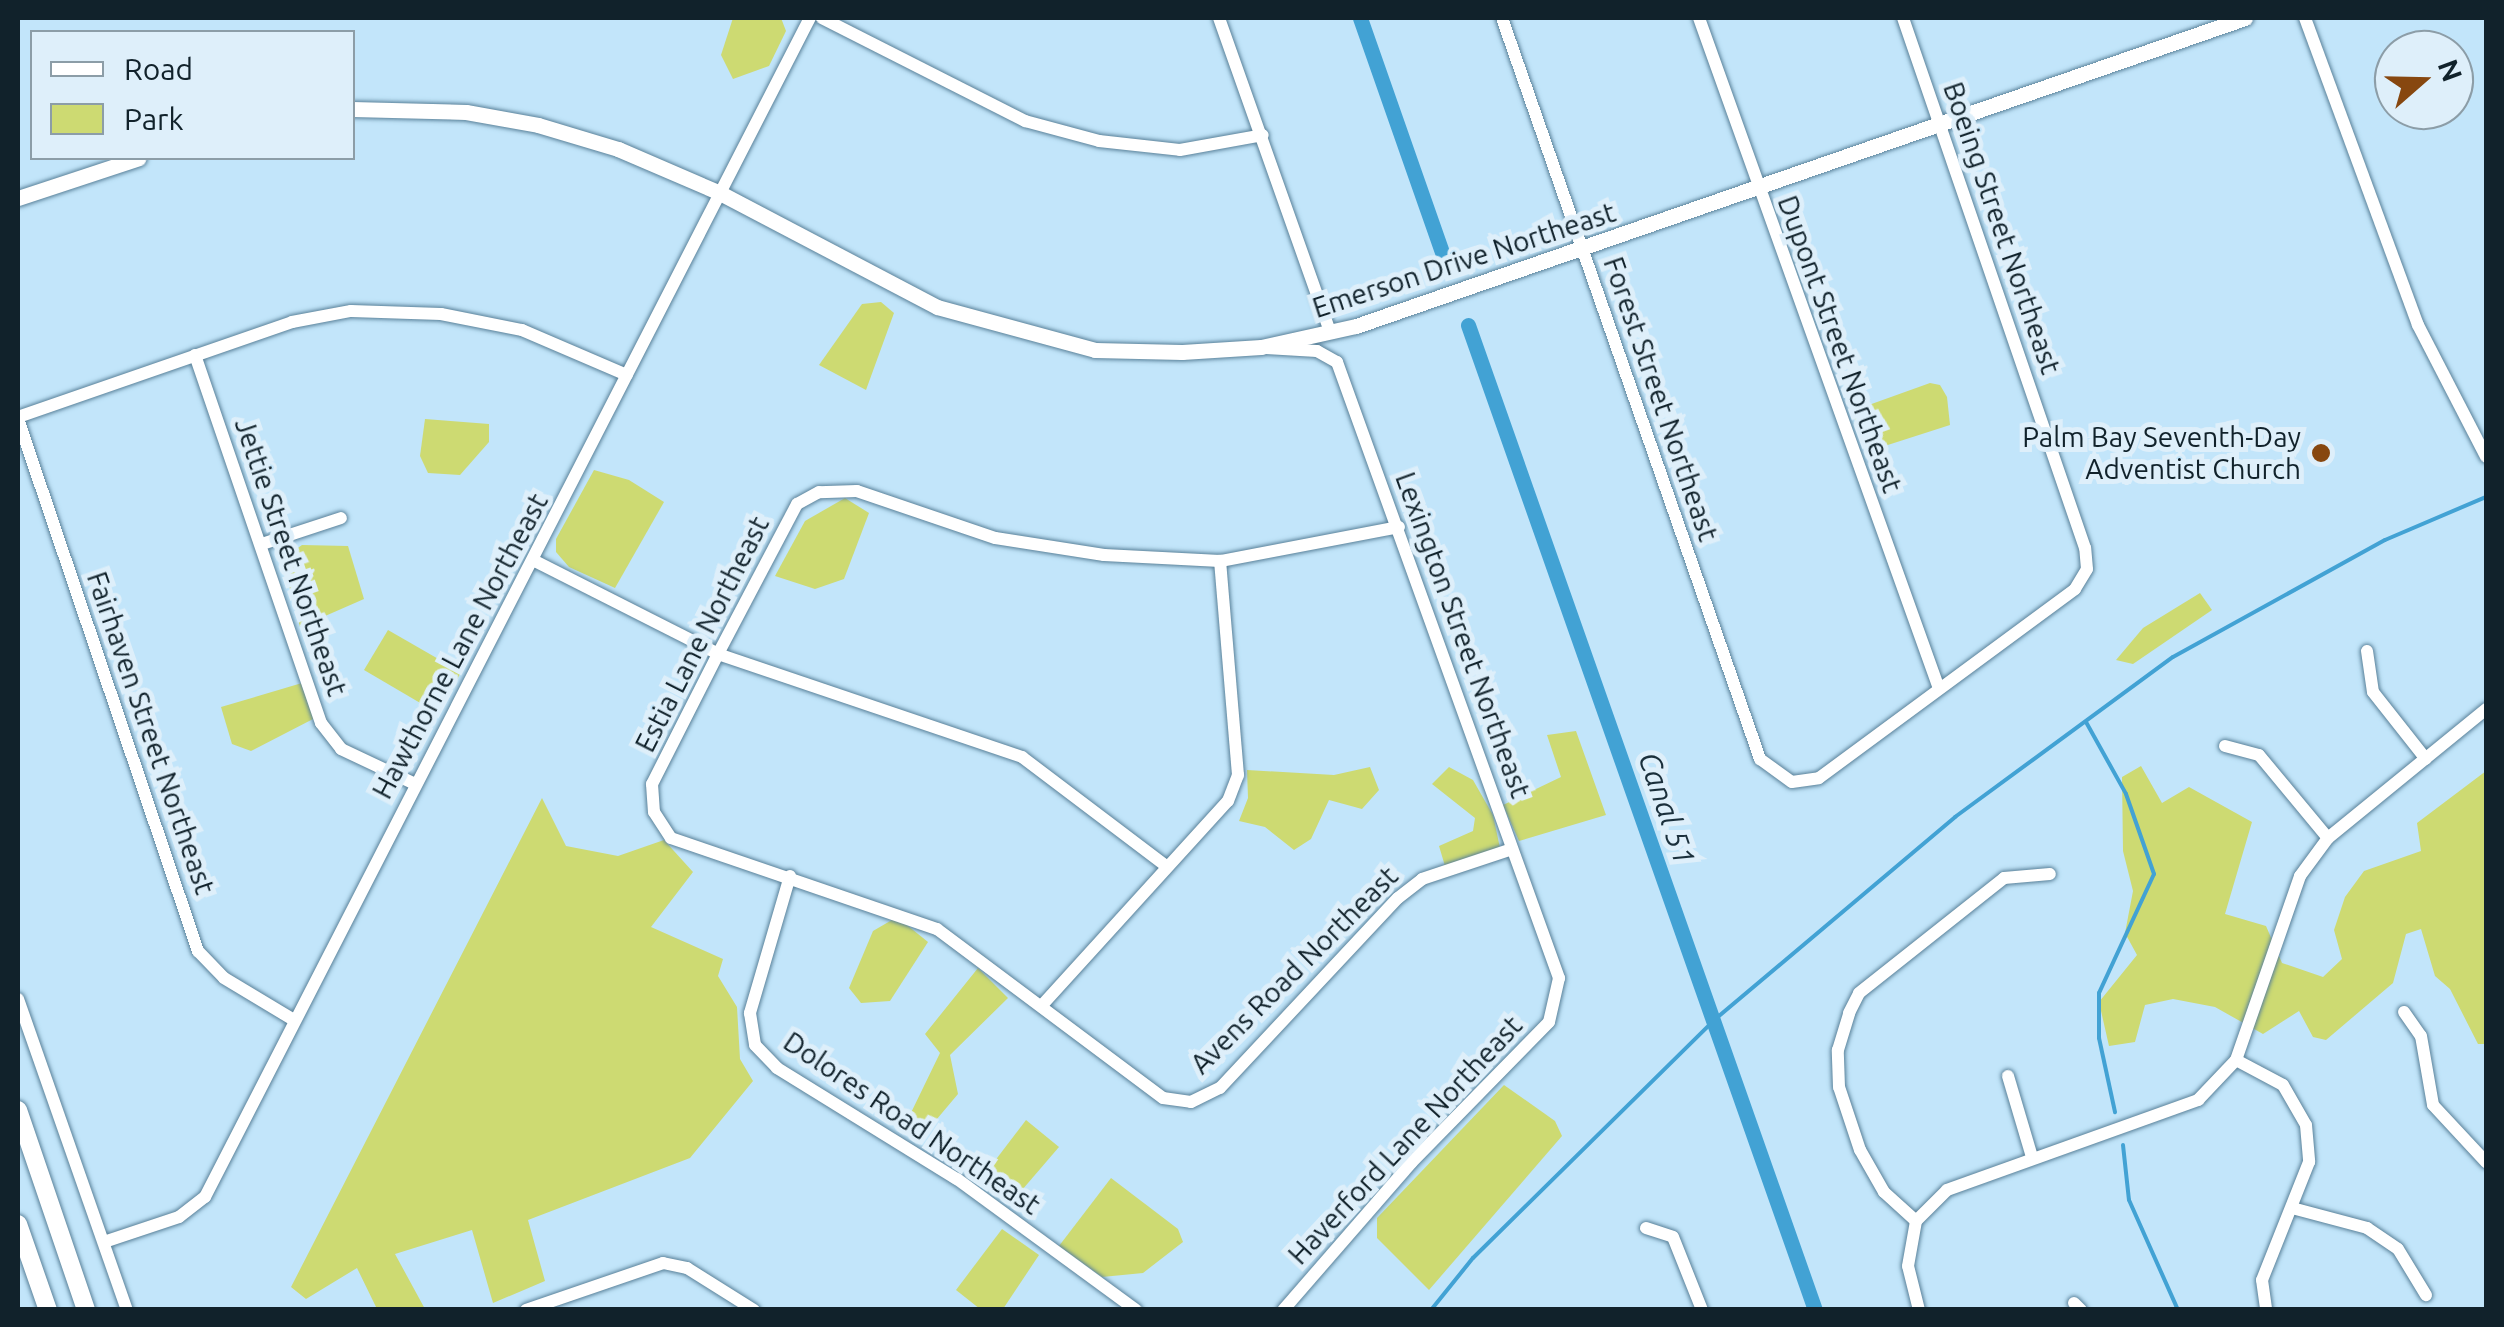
<!DOCTYPE html>
<html>
<head>
<meta charset="utf-8">
<style>
  body { margin:0 }
  #map { position:relative; width:2504px; height:1327px; overflow:hidden; background:#c2e5fa; font-family:Ubuntu,sans-serif }
  div>[style] { position:absolute }
  [style*='--x'] { left:calc(var(--x)*1px); top:calc(var(--y)*1px); width:calc(var(--w)*1px); rotate:calc(var(--a)*1deg) }
  .green>* { inset:0; background:#cdda72 }
  .stream>* { height:4px; margin:-2px; padding:0 2px; transform-origin:2px; border-radius:2px; background:#42a2d4 }
  .canal>* { height:15px; margin:-7.5px; padding:0 7.5px; transform-origin:7.5px; border-radius:7.5px; background:#42a2d4 }
  .roads { filter:drop-shadow(0 0 2px #598199) drop-shadow(0 0 2px #598199) }
  .minor>* { height:12px; margin:-6px; padding:0 6px; transform-origin:6px; border-radius:6px; background:#fff }
  .tertiary>* { height:15px; margin:-7.5px; padding:0 7.5px; transform-origin:7.5px; border-radius:7.5px; background:#fff }
  .secondary>* { height:18px; margin:-9px; padding:0 9px; transform-origin:9px; border-radius:9px; background:#fff }
  .dots>* { width:28px; height:28px; translate:-50% -50%; box-sizing:border-box; border:5px solid #deeffa; border-radius:50% }
  span { translate:-50% -50%; white-space:nowrap; text-align:center; line-height:1.15; -webkit-text-stroke:10px #deeffa; paint-order:stroke }
  .street-label { font-size:28px; color:#11222b }
  .poi-label { font-size:28px; color:#11222b }
  .right { translate:-100% -50%; text-align:right }
  .water-label { font-size:30px; color:#1a2f3b; font-style:italic }
  .frame { position:absolute; inset:0; border:20px solid #11222b; pointer-events:none }
  .legend { position:absolute; left:30px; top:30px; width:325px; height:130px; box-sizing:border-box; background:#deeffa; border:2px solid #8c9da7; margin:0; padding:12px 18px; list-style:none; font-size:30px; color:#11222b }
  .legend li { display:flex; align-items:center; gap:20px; height:50px }
  .legend b { width:50px; border:2px solid #8c9da7 }
  .north { position:absolute; left:2374px; top:30px; width:100px; height:100px; box-sizing:border-box; background:#deeffa; border:2px solid #8c9da7; border-radius:50%; rotate:70deg; font-size:28px; font-weight:700; line-height:40px; text-align:center; color:#11222b }
  .north::after { content:''; display:block; margin:auto; width:35px; height:45px; background:#87470f; clip-path:polygon(50% 0,100% 100%,50% 72%,0 100%) }
</style>
</head>
<body>
<div id="map">
  <div class="green">
    <i style="clip-path:polygon(733px 18px,781px 18px,786px 31px,769px 66px,733px 79px,721px 55px)"></i>
    <i style="clip-path:polygon(881px 302px,894px 313px,866px 390px,819px 365px,862px 304px)"></i>
    <i style="clip-path:polygon(1930px 383px,1940px 385px,1947px 397px,1950px 425px,1866px 452px,1852px 411px)"></i>
    <i style="clip-path:polygon(425px 419px,489px 424px,489px 442px,460px 475px,428px 473px,420px 456px)"></i>
    <i style="clip-path:polygon(594px 470px,629px 480px,664px 502px,615px 588px,569px 567px,556px 552px,556px 539px)"></i>
    <i style="clip-path:polygon(845px 498px,869px 513px,844px 579px,815px 589px,775px 576px,805px 521px)"></i>
    <i style="clip-path:polygon(302px 545px,348px 546px,364px 599px,300px 627px,282px 559px)"></i>
    <i style="clip-path:polygon(2200px 593px,2212px 610px,2133px 664px,2116px 660px,2143px 628px)"></i>
    <i style="clip-path:polygon(388px 630px,461px 672px,439px 714px,364px 670px)"></i>
    <i style="clip-path:polygon(302px 683px,315px 718px,251px 751px,232px 744px,221px 707px)"></i>
    <i style="clip-path:polygon(1576px 731px,1606px 815px,1519px 841px,1503px 805px,1561px 777px,1547px 735px)"></i>
    <i style="clip-path:polygon(2141px 766px,2162px 803px,2189px 787px,2252px 822px,2225px 914px,2266px 926px,2282px 963px,2323px 977px,2342px 959px,2334px 930px,2345px 897px,2364px 871px,2421px 851px,2417px 823px,2486px 771px,2486px 1044px,2478px 1044px,2450px 989px,2435px 976px,2421px 929px,2406px 934px,2393px 983px,2326px 1040px,2313px 1037px,2299px 1011px,2263px 1034px,2215px 1007px,2173px 999px,2145px 1005px,2135px 1042px,2109px 1046px,2099px 1002px,2137px 955px,2125px 933px,2133px 891px,2123px 851px,2122px 777px)"></i>
    <i style="clip-path:polygon(1370px 767px,1379px 790px,1362px 809px,1329px 800px,1311px 839px,1294px 850px,1265px 827px,1239px 821px,1248px 798px,1247px 770px,1334px 775px)"></i>
    <i style="clip-path:polygon(1449px 767px,1473px 780px,1493px 815px,1500px 848px,1445px 866px,1439px 846px,1473px 831px,1475px 818px,1432px 784px)"></i>
    <i style="clip-path:polygon(542px 798px,566px 846px,618px 856px,664px 840px,693px 872px,651px 927px,723px 959px,718px 976px,737px 1007px,740px 1059px,753px 1081px,690px 1158px,528px 1220px,545px 1281px,493px 1303px,472px 1230px,395px 1254px,425px 1309px,377px 1309px,357px 1268px,306px 1299px,291px 1287px)"></i>
    <i style="clip-path:polygon(897px 917px,928px 942px,890px 1001px,861px 1003px,849px 988px,873px 931px)"></i>
    <i style="clip-path:polygon(978px 968px,1008px 998px,950px 1055px,958px 1094px,926px 1132px,906px 1123px,940px 1053px,925px 1034px)"></i>
    <i style="clip-path:polygon(1504px 1085px,1555px 1121px,1562px 1136px,1429px 1290px,1377px 1238px,1377px 1218px)"></i>
    <i style="clip-path:polygon(1026px 1120px,1059px 1147px,1010px 1204px,978px 1183px)"></i>
    <i style="clip-path:polygon(1111px 1178px,1178px 1229px,1183px 1242px,1143px 1273px,1102px 1277px,1059px 1246px)"></i>
    <i style="clip-path:polygon(1002px 1229px,1039px 1255px,1003px 1309px,980px 1309px,956px 1290px)"></i>
  </div>
  <div class="stream">
    <i style="--x:2086;--y:722;--w:82;--a:60.9"></i>
    <i style="--x:2126;--y:794;--w:85;--a:70.7"></i>
    <i style="--x:2154;--y:874;--w:131;--a:114.8"></i>
    <i style="--x:2099;--y:993;--w:45;--a:90"></i>
    <i style="--x:2099;--y:1038;--w:76;--a:77.8"></i>
    <i style="--x:2123;--y:1145;--w:55;--a:83.8"></i>
    <i style="--x:2129;--y:1200;--w:120;--a:66"></i>
    <i style="--x:1431;--y:1310;--w:67;--a:-51.1"></i>
    <i style="--x:1473;--y:1258;--w:337;--a:-44.6"></i>
    <i style="--x:1713;--y:1021;--w:317;--a:-40.1"></i>
    <i style="--x:1955;--y:817;--w:270;--a:-36.3"></i>
    <i style="--x:2173;--y:657;--w:242;--a:-28.9"></i>
    <i style="--x:2385;--y:540;--w:110;--a:-23.1"></i>
  </div>
  <div class="canal">
    <i style="--x:1360;--y:18;--w:261;--a:70.7"></i>
    <i style="--x:1468;--y:325;--w:1044;--a:70.59"></i>
  </div>
  <div class="roads">
    <div class="minor">
      <i style="--x:822;--y:18;--w:228;--a:26.9"></i>
      <i style="--x:1025;--y:121;--w:77;--a:15.1"></i>
      <i style="--x:1099;--y:141;--w:81;--a:6.3"></i>
      <i style="--x:1180;--y:150;--w:84;--a:-10.2"></i>
      <i style="--x:1219;--y:18;--w:333;--a:70.5"></i>
      <i style="--x:1502;--y:18;--w:785;--a:70.8"></i>
      <i style="--x:1760;--y:759;--w:39;--a:36"></i>
      <i style="--x:1792;--y:782;--w:27;--a:-8"></i>
      <i style="--x:1819;--y:778;--w:318;--a:-36.4"></i>
      <i style="--x:2075;--y:589;--w:23;--a:-59"></i>
      <i style="--x:2087;--y:569;--w:21;--a:-95"></i>
      <i style="--x:2085;--y:548;--w:560;--a:-108.95"></i>
      <i style="--x:1699;--y:18;--w:709;--a:70.31"></i>
      <i style="--x:2305;--y:18;--w:327;--a:69.8"></i>
      <i style="--x:2418;--y:325;--w:148;--a:62.7"></i>
      <i style="--x:1266;--y:348;--w:51;--a:3.4"></i>
      <i style="--x:1317;--y:351;--w:23;--a:29"></i>
      <i style="--x:1337;--y:362;--w:655;--a:70.18"></i>
      <i style="--x:1559;--y:978;--w:45;--a:102.8"></i>
      <i style="--x:1549;--y:1022;--w:197;--a:134.4"></i>
      <i style="--x:1411;--y:1163;--w:195;--a:131"></i>
      <i style="--x:195;--y:355;--w:389;--a:71.1"></i>
      <i style="--x:321;--y:723;--w:33;--a:52"></i>
      <i style="--x:341;--y:749;--w:82;--a:25.3"></i>
      <i style="--x:18;--y:417;--w:290;--a:-19.1"></i>
      <i style="--x:292;--y:322;--w:60;--a:-10.6"></i>
      <i style="--x:351;--y:311;--w:90;--a:1.9"></i>
      <i style="--x:441;--y:314;--w:83;--a:11.2"></i>
      <i style="--x:522;--y:330;--w:114;--a:23.2"></i>
      <i style="--x:18;--y:419;--w:562;--a:71.31"></i>
      <i style="--x:198;--y:951;--w:37;--a:46"></i>
      <i style="--x:224;--y:978;--w:82;--a:31"></i>
      <i style="--x:1399;--y:527;--w:182;--a:169.2"></i>
      <i style="--x:1220;--y:561;--w:116;--a:-177"></i>
      <i style="--x:1104;--y:555;--w:110;--a:-171.1"></i>
      <i style="--x:995;--y:538;--w:146;--a:-161.2"></i>
      <i style="--x:857;--y:491;--w:38;--a:178"></i>
      <i style="--x:819;--y:492;--w:25;--a:151"></i>
      <i style="--x:797;--y:504;--w:170;--a:117.8"></i>
      <i style="--x:718;--y:654;--w:146;--a:116.9"></i>
      <i style="--x:652;--y:784;--w:28;--a:86"></i>
      <i style="--x:654;--y:812;--w:31;--a:57"></i>
      <i style="--x:671;--y:838;--w:281;--a:18.9"></i>
      <i style="--x:937;--y:929;--w:282;--a:36.8"></i>
      <i style="--x:1163;--y:1098;--w:28;--a:8"></i>
      <i style="--x:1191;--y:1102;--w:32;--a:-26"></i>
      <i style="--x:1220;--y:1088;--w:260;--a:-46.9"></i>
      <i style="--x:1398;--y:898;--w:31;--a:-38"></i>
      <i style="--x:1422;--y:879;--w:95;--a:-18.4"></i>
      <i style="--x:262;--y:544;--w:83;--a:-18.2"></i>
      <i style="--x:535;--y:561;--w:205;--a:26.9"></i>
      <i style="--x:718;--y:654;--w:321;--a:18.7"></i>
      <i style="--x:1022;--y:757;--w:179;--a:37.1"></i>
      <i style="--x:2367;--y:651;--w:41;--a:81.7"></i>
      <i style="--x:2373;--y:692;--w:85;--a:51.7"></i>
      <i style="--x:2225;--y:746;--w:35;--a:15"></i>
      <i style="--x:2259;--y:755;--w:108;--a:50.3"></i>
      <i style="--x:790;--y:876;--w:143;--a:106.3"></i>
      <i style="--x:750;--y:1013;--w:32;--a:81"></i>
      <i style="--x:755;--y:1045;--w:32;--a:46"></i>
      <i style="--x:777;--y:1068;--w:211;--a:31.7"></i>
      <i style="--x:957;--y:1179;--w:222;--a:36.2"></i>
      <i style="--x:18;--y:999;--w:330;--a:70.7"></i>
      <i style="--x:1044;--y:1003;--w:273;--a:-47.7"></i>
      <i style="--x:1228;--y:801;--w:28;--a:-69"></i>
      <i style="--x:1238;--y:775;--w:215;--a:-94.8"></i>
      <i style="--x:2404;--y:1012;--w:29;--a:55"></i>
      <i style="--x:2421;--y:1036;--w:70;--a:80.1"></i>
      <i style="--x:2433;--y:1105;--w:78;--a:47.1"></i>
      <i style="--x:2236;--y:1060;--w:53;--a:28"></i>
      <i style="--x:2283;--y:1085;--w:46;--a:60.1"></i>
      <i style="--x:2306;--y:1125;--w:37;--a:85"></i>
      <i style="--x:2309;--y:1162;--w:127;--a:111.7"></i>
      <i style="--x:2262;--y:1280;--w:30;--a:82"></i>
      <i style="--x:2008;--y:1076;--w:84;--a:73.5"></i>
      <i style="--x:2292;--y:1208;--w:78;--a:14.9"></i>
      <i style="--x:2367;--y:1228;--w:37;--a:34"></i>
      <i style="--x:2398;--y:1249;--w:54;--a:58.7"></i>
      <i style="--x:1916;--y:1221;--w:43;--a:-137.8"></i>
      <i style="--x:1884;--y:1192;--w:48;--a:-119.7"></i>
      <i style="--x:1860;--y:1150;--w:66;--a:-108.4"></i>
      <i style="--x:1839;--y:1087;--w:37;--a:-92"></i>
      <i style="--x:1838;--y:1050;--w:39;--a:-73"></i>
      <i style="--x:1849;--y:1013;--w:22;--a:-63"></i>
      <i style="--x:1859;--y:993;--w:185;--a:-38.4"></i>
      <i style="--x:2004;--y:878;--w:46;--a:-5"></i>
      <i style="--x:1646;--y:1228;--w:28;--a:18"></i>
      <i style="--x:1673;--y:1237;--w:79;--a:68.3"></i>
      <i style="--x:104;--y:1242;--w:79;--a:-18.4"></i>
      <i style="--x:179;--y:1217;--w:33;--a:-38"></i>
      <i style="--x:205;--y:1197;--w:1325;--a:-62.84"></i>
      <i style="--x:2074;--y:1303;--w:10;--a:45"></i>
      <i style="--x:526;--y:1310;--w:145;--a:-18.9"></i>
      <i style="--x:663;--y:1263;--w:25;--a:12"></i>
      <i style="--x:687;--y:1268;--w:79;--a:32.1"></i>
      <i style="--x:1919;--y:1310;--w:45;--a:-104"></i>
      <i style="--x:1908;--y:1266;--w:46;--a:-79.9"></i>
      <i style="--x:1916;--y:1221;--w:44;--a:-45"></i>
      <i style="--x:1947;--y:1190;--w:267;--a:-19.7"></i>
      <i style="--x:2198;--y:1100;--w:55;--a:-46.5"></i>
      <i style="--x:2236;--y:1060;--w:195;--a:-70.8"></i>
      <i style="--x:2300;--y:876;--w:47;--a:-53.6"></i>
      <i style="--x:2328;--y:838;--w:204;--a:-39.2"></i>
    </div>
    <div class="tertiary">
      <i style="--x:352;--y:109;--w:114;--a:1.5"></i>
      <i style="--x:466;--y:112;--w:73;--a:10.2"></i>
      <i style="--x:538;--y:125;--w:84;--a:16.7"></i>
      <i style="--x:618;--y:149;--w:111;--a:23.3"></i>
      <i style="--x:720;--y:193;--w:245;--a:27.7"></i>
      <i style="--x:937;--y:307;--w:164;--a:15.2"></i>
      <i style="--x:1095;--y:350;--w:87;--a:1.3"></i>
      <i style="--x:1182;--y:352;--w:79;--a:-3.6"></i>
      <i style="--x:1261;--y:347;--w:97;--a:-12.5"></i>
      <i style="--x:1356;--y:326;--w:941;--a:-19.11"></i>
      <i style="--x:18;--y:198;--w:127;--a:-18.3"></i>
    </div>
    <div class="secondary">
      <i style="--x:18;--y:1110;--w:211;--a:71.2"></i>
      <i style="--x:18;--y:1224;--w:91;--a:70.8"></i>
    </div>
  </div>
  <div class="dots">
    <i style="left:2321px;top:453px;background:#87470f"></i>
  </div>
  <div class="street-label">
    <span style="left:2002px;top:228px;rotate:71deg">Boeing Street Northeast</span>
    <span style="left:1464px;top:260px;rotate:-18deg">Emerson Drive Northeast</span>
    <span style="left:1840px;top:344px;rotate:70deg">Dupont Street Northeast</span>
    <span style="left:1661px;top:399px;rotate:71deg">Forest Street Northeast</span>
    <span style="left:291px;top:557px;rotate:71deg">Jettie Street Northeast</span>
    <span style="left:702px;top:634px;rotate:-63deg">Estia Lane Northeast</span>
    <span style="left:1463px;top:635px;rotate:70deg">Lexington Street Northeast</span>
    <span style="left:460px;top:646px;rotate:-62deg">Hawthorne Lane Northeast</span>
    <span style="left:151px;top:733px;rotate:71deg">Fairhaven Street Northeast</span>
    <span style="left:1294px;top:970px;rotate:-45deg">Avens Road Northeast</span>
    <span style="left:912px;top:1123px;rotate:34deg">Dolores Road Northeast</span>
    <span style="left:1405px;top:1140px;rotate:-47deg">Haverford Lane Northeast</span>
  </div>
  <div class="poi-label">
    <span class="right" style="left:2301px;top:453px">Palm Bay Seventh-Day<br>Adventist Church</span>
  </div>
  <div class="water-label">
    <span style="left:1667px;top:808px;rotate:71deg">Canal 51</span>
  </div>
  <div class="frame"></div>
  <ul class="legend">
  <li><b style="height:12px;background:#fff"></b>Road</li>
  <li><b style="height:28px;background:#cdda72"></b>Park</li>
  </ul>
  <div class="north">N</div>
</div>
</body>
</html>
